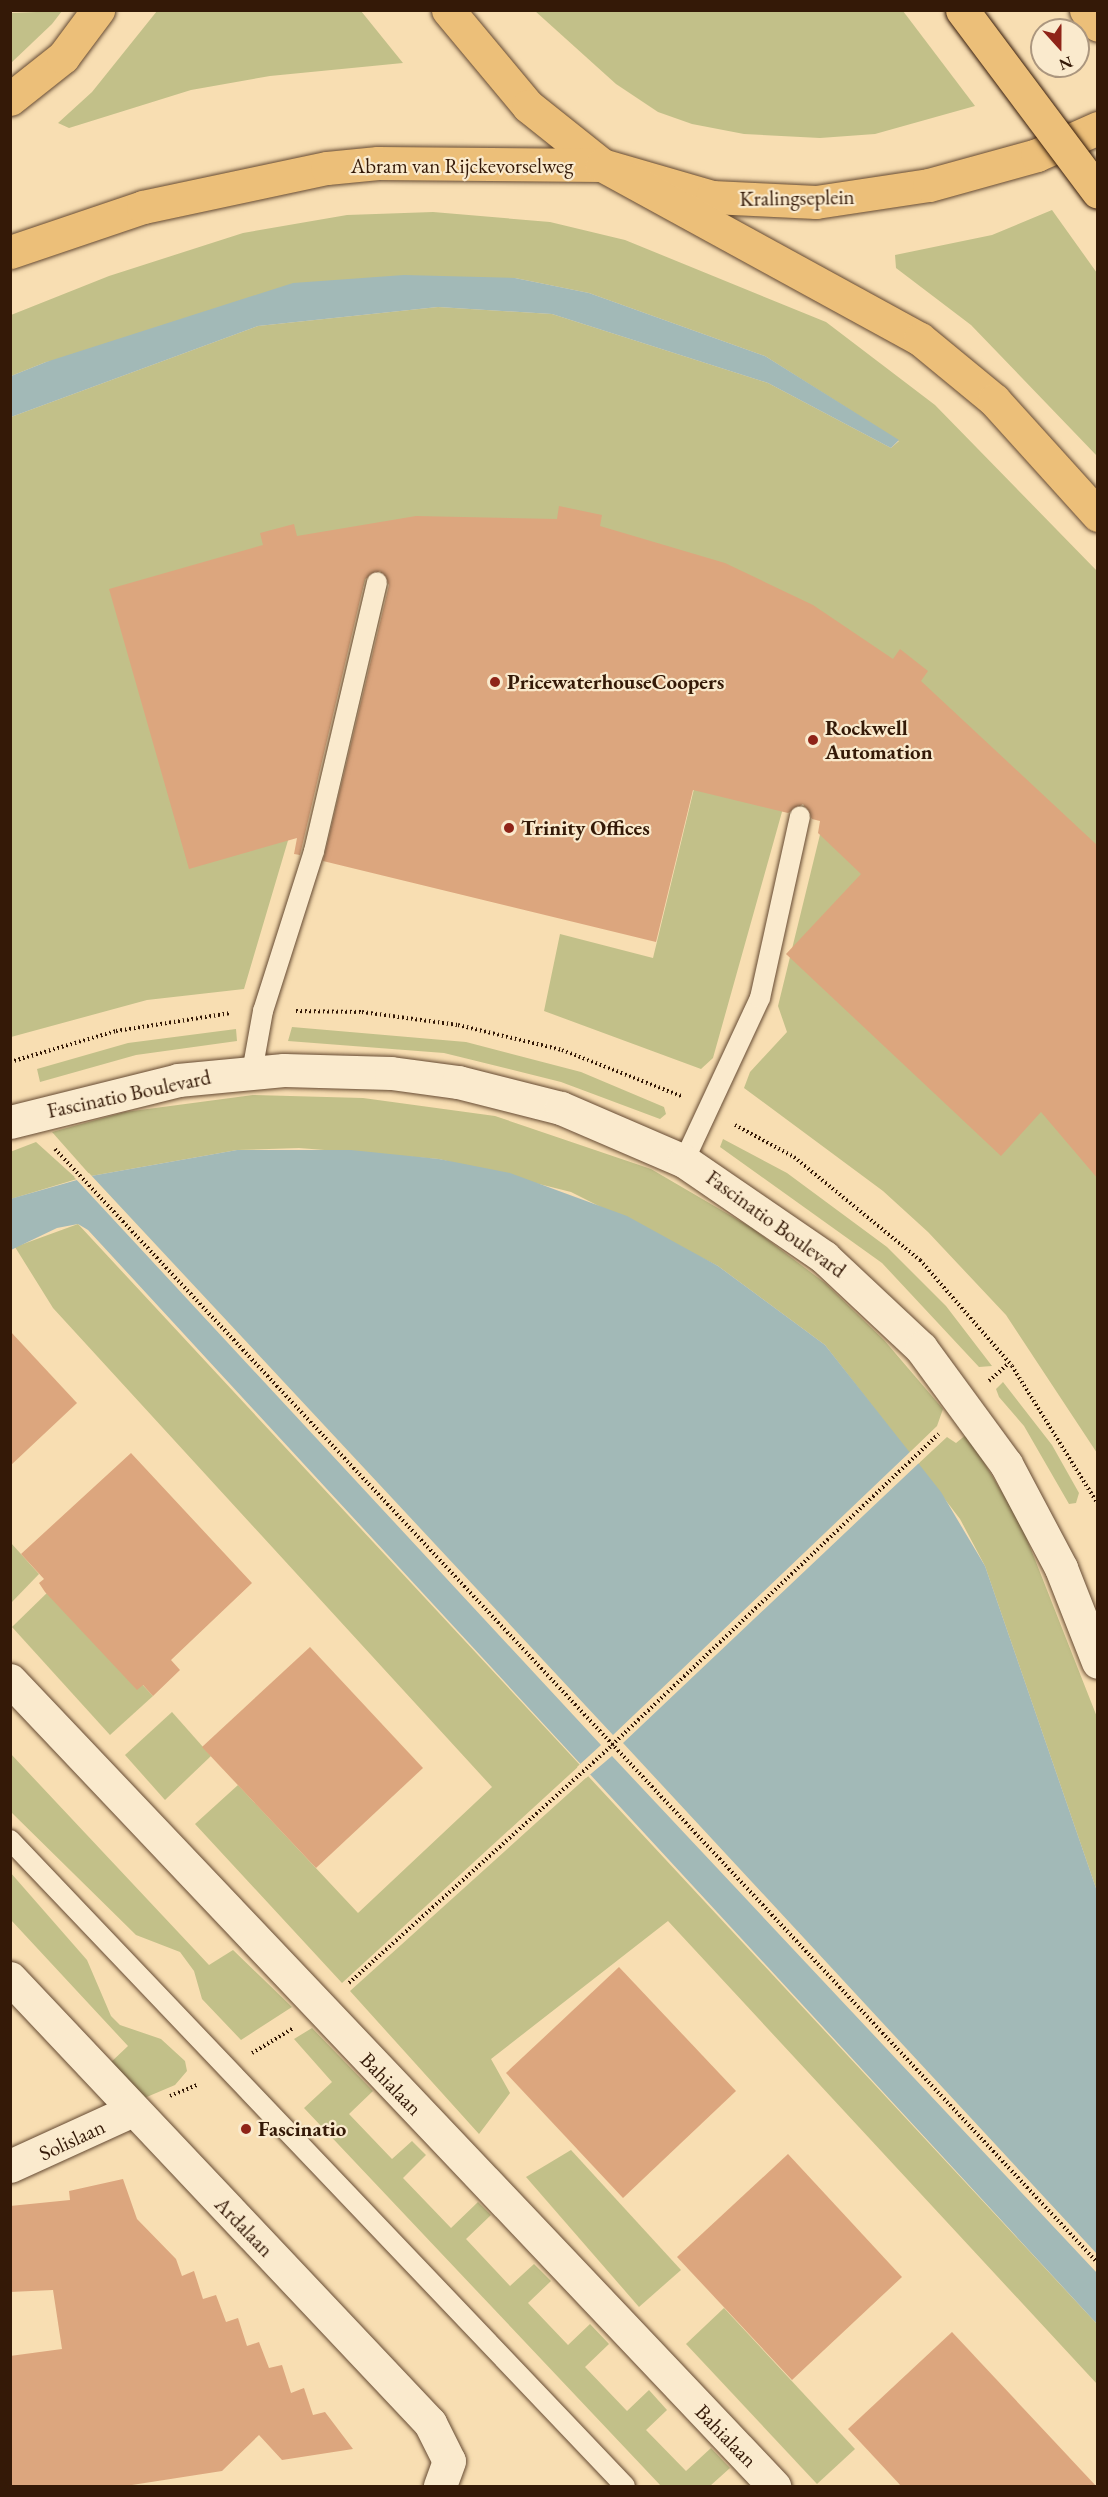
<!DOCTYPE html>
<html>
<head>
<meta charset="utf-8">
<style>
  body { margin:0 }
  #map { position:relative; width:1108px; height:2497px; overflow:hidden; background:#f8deb2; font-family:"EB Garamond",serif }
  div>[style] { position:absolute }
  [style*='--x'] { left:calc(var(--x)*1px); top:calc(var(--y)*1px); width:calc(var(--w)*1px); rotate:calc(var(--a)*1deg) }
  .green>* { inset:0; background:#c2c089 }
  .water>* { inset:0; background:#a2b9b7 }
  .pier>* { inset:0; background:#f8deb2 }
  .building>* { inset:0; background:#dca67e }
  .path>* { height:4px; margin-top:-2px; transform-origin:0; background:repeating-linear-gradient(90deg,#341907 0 1.5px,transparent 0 4.5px) }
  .roads { filter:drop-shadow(0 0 2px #654a32) drop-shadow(0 0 2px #654a32) }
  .service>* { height:20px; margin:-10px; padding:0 10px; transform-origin:10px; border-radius:10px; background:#faeacd }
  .minor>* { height:33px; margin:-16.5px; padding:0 16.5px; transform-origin:16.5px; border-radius:16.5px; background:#faeacd }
  .tertiary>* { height:33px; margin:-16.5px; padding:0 16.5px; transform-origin:16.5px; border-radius:16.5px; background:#faeacd }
  .trunk>* { height:33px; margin:-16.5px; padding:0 16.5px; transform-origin:16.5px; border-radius:16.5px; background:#ecbf79 }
  .motorway>* { height:33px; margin:-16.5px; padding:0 16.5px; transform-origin:16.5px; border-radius:16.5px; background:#ecbf79 }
  .bridges { filter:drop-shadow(0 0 2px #341907) drop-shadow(0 0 2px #341907) }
  .motorway-bridge>* { height:33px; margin:-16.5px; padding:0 16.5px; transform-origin:16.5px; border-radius:16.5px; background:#ecbf79 }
  .dots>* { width:16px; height:16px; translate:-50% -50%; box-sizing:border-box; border:3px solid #faeacd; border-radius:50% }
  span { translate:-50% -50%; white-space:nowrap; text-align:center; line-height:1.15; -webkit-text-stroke:4.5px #faeacd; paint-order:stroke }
  .street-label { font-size:21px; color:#341907 }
  .poi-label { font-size:21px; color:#341907; font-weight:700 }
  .left { translate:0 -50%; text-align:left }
  .frame { position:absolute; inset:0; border:12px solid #341907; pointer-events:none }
  .north { position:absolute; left:1030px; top:18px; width:60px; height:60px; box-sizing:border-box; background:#faeacd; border:2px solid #ab967e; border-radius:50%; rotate:159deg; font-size:16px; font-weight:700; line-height:24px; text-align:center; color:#341907 }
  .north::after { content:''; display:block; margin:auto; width:21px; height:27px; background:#8f2418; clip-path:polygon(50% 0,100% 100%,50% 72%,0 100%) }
</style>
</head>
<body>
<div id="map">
  <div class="green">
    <i style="clip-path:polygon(62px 11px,52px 24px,11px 63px,11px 13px)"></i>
    <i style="clip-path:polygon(157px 11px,361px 11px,403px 63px,270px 76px,191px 90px,69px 128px,58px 123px,92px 92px)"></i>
    <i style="clip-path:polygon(535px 11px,903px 11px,975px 106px,875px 134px,820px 138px,744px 134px,692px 124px,658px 112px,616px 84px)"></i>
    <i style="clip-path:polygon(1052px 210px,1097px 273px,1097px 456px,971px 325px,896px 268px,895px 255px,992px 235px)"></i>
    <i style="clip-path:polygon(433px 212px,550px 222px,625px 240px,826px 322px,935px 405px,1097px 571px,1097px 1453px,1006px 1315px,928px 1232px,883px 1191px,744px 1088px,750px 1072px,787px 1032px,778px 1006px,827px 806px,787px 794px,713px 1058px,701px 1069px,544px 1011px,560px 934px,653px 958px,733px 628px,380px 530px,244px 989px,147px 1000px,11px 1037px,11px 417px,258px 326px,438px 307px,552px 314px,768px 383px,891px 448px,899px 441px,765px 356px,589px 293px,515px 278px,46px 362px,11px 376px,11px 315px,109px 276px,243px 233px,347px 215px)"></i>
    <i style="clip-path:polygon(292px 1027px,466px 1042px,581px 1072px,664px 1107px,666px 1114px,660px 1119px,561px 1082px,444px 1053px,288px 1041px)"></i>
    <i style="clip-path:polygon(236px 1029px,237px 1041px,136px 1055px,40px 1082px,37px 1069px,128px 1043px)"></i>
    <i style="clip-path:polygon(253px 1095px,363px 1098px,495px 1116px,651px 1169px,752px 1228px,825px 1283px,884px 1340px,943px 1409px,937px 1426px,909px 1453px,825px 1345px,718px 1266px,571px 1192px,439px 1159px,299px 1148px,237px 1150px,91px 1176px,52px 1132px,125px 1112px)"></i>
    <i style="clip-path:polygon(723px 1139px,787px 1173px,887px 1247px,946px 1306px,992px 1366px,979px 1367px,882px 1263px,720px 1147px)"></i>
    <i style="clip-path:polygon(36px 1142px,77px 1179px,11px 1199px,10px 1152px)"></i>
    <i style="clip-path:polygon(78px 1224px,580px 1765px,342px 1983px,195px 1824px,238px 1785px,358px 1913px,492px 1787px,53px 1308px,15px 1247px)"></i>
    <i style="clip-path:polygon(1003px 1382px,1052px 1445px,1079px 1493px,1076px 1503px,1069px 1504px,1024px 1426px,999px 1397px,996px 1389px)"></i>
    <i style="clip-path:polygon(967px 1434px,1021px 1524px,1097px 1717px,1097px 1891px,985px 1566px,960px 1519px,918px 1464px,947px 1437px,956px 1443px)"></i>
    <i style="clip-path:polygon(11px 1543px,39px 1574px,11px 1603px)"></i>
    <i style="clip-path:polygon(52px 1588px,153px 1696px,110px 1735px,12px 1627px)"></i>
    <i style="clip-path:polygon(172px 1712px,211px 1756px,165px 1800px,125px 1755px)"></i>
    <i style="clip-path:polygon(10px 1753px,209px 1965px,233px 1950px,292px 2007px,241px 2040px,202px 1999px,194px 1971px,180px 1952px,136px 1935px,11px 1812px)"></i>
    <i style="clip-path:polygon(588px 1776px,1097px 2324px,1097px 2384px,668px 1921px,491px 2059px,510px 2093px,479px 2134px,350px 1991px)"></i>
    <i style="clip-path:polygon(10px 1872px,87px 1960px,111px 2016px,120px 2025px,161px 2039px,185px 2061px,187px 2071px,175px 2085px,142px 2099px,109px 2064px,128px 2046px,11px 1920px)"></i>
    <i style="clip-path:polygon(312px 2028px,373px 2091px,349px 2114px,392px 2159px,412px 2141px,426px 2155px,403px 2178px,451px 2228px,478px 2202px,491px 2215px,466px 2239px,510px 2286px,534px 2264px,551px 2281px,528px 2303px,568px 2345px,590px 2324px,609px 2344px,585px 2367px,627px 2411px,649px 2390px,667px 2410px,646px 2430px,686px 2471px,711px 2448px,730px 2468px,710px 2486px,661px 2486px,304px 2108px,332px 2082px,294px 2039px)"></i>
    <i style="clip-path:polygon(571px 2150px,681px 2270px,639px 2307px,526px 2177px)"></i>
    <i style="clip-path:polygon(724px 2308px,855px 2449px,817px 2484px,686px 2344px)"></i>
  </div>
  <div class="water">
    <i style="clip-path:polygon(404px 275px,515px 278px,589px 293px,765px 356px,899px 440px,891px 448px,768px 383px,552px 314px,438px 307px,258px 326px,11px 417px,11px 376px,46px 362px,293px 283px)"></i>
    <i style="clip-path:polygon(237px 1150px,351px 1150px,439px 1159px,510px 1173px,627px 1216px,718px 1266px,825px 1345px,941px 1492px,985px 1566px,1097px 1891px,1097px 2324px,88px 1230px,78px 1224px,57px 1228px,11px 1250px,10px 1199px,91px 1176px)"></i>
  </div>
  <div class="pier">
    <i style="clip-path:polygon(89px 1173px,613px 1735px,911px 1451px,920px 1462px,623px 1743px,1097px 2254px,1097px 2273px,612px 1756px,586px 1778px,577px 1767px,601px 1745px,74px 1177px)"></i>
  </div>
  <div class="building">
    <i style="clip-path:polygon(559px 506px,602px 515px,600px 526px,725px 563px,813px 605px,893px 659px,900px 649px,928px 671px,921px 681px,1098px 846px,1098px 1179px,1041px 1112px,1001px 1156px,786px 954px,861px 874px,818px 833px,820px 821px,812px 819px,803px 804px,788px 813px,693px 790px,656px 942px,323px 861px,389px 585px,380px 571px,365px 579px,300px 855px,294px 854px,297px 838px,189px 869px,109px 589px,263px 545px,260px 533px,294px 524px,297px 536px,416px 516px,557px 519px)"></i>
    <i style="clip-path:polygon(10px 1331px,77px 1403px,10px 1466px)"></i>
    <i style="clip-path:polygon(131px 1453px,252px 1583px,171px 1660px,180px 1670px,153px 1696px,143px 1685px,137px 1690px,45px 1592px,39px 1583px,44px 1579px,21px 1554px)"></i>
    <i style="clip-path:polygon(310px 1647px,423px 1768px,316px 1868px,202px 1747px)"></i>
    <i style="clip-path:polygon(619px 1967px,736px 2091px,623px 2198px,506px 2073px)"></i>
    <i style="clip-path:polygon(788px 2154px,902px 2277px,792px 2380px,677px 2257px)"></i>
    <i style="clip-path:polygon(123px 2179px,137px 2219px,176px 2259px,182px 2276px,194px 2271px,203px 2299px,216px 2295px,226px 2322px,238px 2318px,247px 2346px,259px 2342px,269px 2368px,282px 2365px,291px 2393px,304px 2388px,313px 2415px,325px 2412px,353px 2449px,282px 2460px,259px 2435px,222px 2471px,119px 2487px,10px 2487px,10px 2356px,62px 2349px,53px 2290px,10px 2292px,10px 2206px,70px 2200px,69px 2191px)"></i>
    <i style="clip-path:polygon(952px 2332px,1097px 2487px,902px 2487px,848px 2429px)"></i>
  </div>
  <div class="path">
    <i style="--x:296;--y:1011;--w:66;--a:0.9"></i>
    <i style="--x:362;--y:1012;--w:97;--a:7.7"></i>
    <i style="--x:458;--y:1025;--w:107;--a:13.5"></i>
    <i style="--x:562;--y:1050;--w:128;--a:21.1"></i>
    <i style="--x:10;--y:1062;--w:110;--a:-16.3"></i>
    <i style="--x:116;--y:1031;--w:116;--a:-8.9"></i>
    <i style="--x:735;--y:1125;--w:67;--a:28.5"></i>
    <i style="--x:794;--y:1157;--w:163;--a:39.3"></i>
    <i style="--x:920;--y:1260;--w:140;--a:49"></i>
    <i style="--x:1012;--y:1366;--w:163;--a:58.1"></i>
    <i style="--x:55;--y:1149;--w:1526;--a:46.89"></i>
    <i style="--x:989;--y:1381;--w:27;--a:-42"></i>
    <i style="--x:349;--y:1983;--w:355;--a:-42.1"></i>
    <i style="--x:612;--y:1745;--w:451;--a:-43.6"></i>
    <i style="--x:252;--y:2053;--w:47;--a:-31"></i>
    <i style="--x:170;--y:2096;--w:31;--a:-22"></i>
  </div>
  <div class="roads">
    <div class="service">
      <i style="--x:252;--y:1072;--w:62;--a:-79.8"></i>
      <i style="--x:263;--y:1011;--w:168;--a:-72.3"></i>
      <i style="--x:314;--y:851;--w:276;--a:-76.8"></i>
      <i style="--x:684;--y:1161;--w:180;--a:-65"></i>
      <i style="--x:760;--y:998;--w:186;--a:-77.6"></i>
      <i style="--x:10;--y:1840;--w:892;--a:46.41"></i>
    </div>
    <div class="minor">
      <i style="--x:10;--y:1680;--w:1111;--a:46.53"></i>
      <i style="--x:10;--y:1978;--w:612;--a:46.66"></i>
      <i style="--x:430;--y:2423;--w:42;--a:63.4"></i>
      <i style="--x:449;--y:2461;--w:27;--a:110"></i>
      <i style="--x:10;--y:2166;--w:135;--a:-24.5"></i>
    </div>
    <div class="tertiary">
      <i style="--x:10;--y:1122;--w:173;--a:-14"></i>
      <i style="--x:178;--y:1080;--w:106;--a:-5.4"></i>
      <i style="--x:284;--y:1070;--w:107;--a:1.6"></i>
      <i style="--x:391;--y:1073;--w:68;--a:7.7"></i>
      <i style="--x:458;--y:1082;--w:106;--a:14.2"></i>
      <i style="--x:561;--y:1108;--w:134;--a:23.3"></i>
      <i style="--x:684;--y:1161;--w:170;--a:34.4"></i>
      <i style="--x:824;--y:1257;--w:133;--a:43.2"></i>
      <i style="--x:921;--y:1348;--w:144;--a:53.8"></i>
      <i style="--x:1006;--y:1464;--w:118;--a:62.1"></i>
      <i style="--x:1061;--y:1568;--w:101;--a:68.5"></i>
    </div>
    <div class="trunk">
      <i style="--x:448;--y:10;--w:125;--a:50.2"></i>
      <i style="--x:528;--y:106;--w:95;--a:38.6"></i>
      <i style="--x:602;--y:165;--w:115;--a:16.2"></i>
      <i style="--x:712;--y:197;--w:104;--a:2.8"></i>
      <i style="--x:816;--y:202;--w:114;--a:-8.6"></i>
      <i style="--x:929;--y:185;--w:112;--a:-15.5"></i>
      <i style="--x:1037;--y:155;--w:67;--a:-23.9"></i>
      <i style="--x:10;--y:99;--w:68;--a:-38.4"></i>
      <i style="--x:63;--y:57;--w:59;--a:-53.3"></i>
      <i style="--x:10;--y:252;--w:140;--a:-18.7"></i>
      <i style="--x:143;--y:207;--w:188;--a:-12"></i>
      <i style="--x:327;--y:168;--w:51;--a:-5.6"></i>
      <i style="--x:378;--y:163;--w:224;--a:0.5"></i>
    </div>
    <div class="motorway">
      <i style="--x:1086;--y:10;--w:19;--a:51"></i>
      <i style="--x:602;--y:165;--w:362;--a:28.7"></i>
      <i style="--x:920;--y:339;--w:96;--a:39.5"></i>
      <i style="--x:994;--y:400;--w:155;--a:47.9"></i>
    </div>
  </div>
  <div class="bridges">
    <div class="motorway-bridge">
      <i style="--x:962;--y:10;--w:227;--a:53.2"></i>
    </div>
  </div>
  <div class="dots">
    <i style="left:495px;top:682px;background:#8f2418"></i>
    <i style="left:813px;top:740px;background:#8f2418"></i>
    <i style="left:509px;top:828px;background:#8f2418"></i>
    <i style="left:246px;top:2129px;background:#8f2418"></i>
  </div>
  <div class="street-label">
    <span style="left:462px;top:166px">Abram van Rijckevorselweg</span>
    <span style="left:797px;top:198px;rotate:-1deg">Kralingseplein</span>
    <span style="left:129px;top:1094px;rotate:-12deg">Fascinatio Boulevard</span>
    <span style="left:776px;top:1224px;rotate:36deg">Fascinatio Boulevard</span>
    <span style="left:391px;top:2084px;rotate:46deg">Bahialaan</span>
    <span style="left:72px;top:2140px;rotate:-25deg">Solislaan</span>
    <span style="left:244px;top:2227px;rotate:46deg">Ardalaan</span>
    <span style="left:726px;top:2436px;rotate:46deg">Bahialaan</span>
  </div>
  <div class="poi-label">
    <span class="left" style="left:507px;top:682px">PricewaterhouseCoopers</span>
    <span class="left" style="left:825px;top:740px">Rockwell<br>Automation</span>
    <span class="left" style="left:521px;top:828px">Trinity Offices</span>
    <span class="left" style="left:258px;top:2129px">Fascinatio</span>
  </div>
  <div class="frame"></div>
  <div class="north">N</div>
</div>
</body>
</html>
